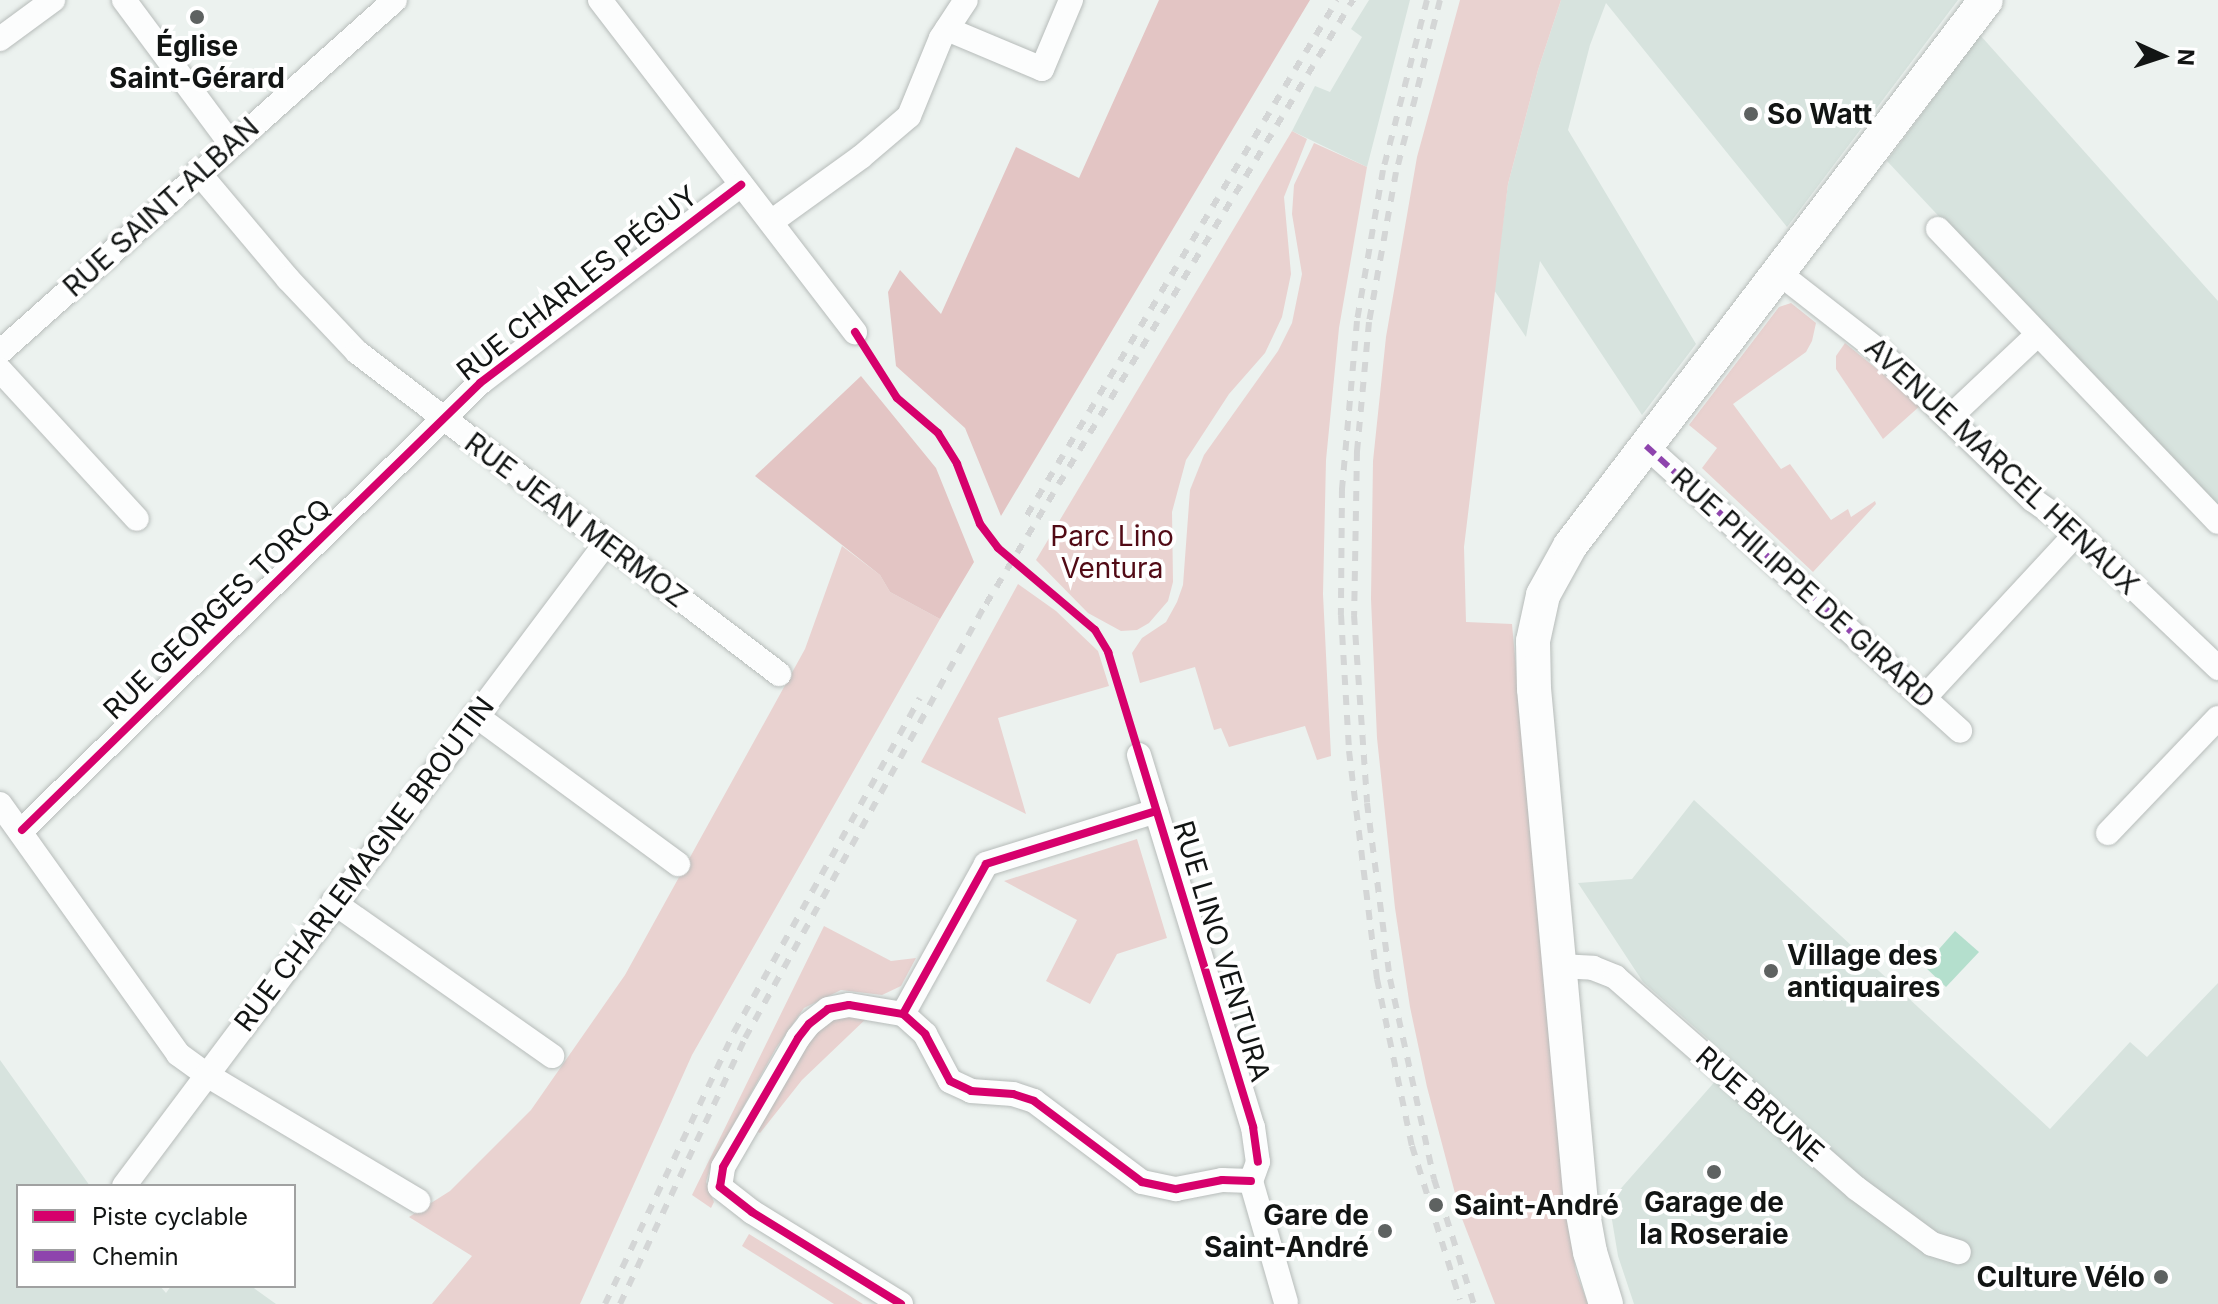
<!DOCTYPE html>
<html>
<head>
<meta charset="utf-8">
<style>
  body { margin:0 }
  #map { position:relative; width:2218px; height:1304px; overflow:hidden; background:#ecf2ef; font-family:Inter,sans-serif }
  div>[style] { position:absolute }
  [style*='--x'] { left:calc(var(--x)*1px); top:calc(var(--y)*1px); width:calc(var(--w)*1px); rotate:calc(var(--a)*1deg) }
  .built>* { inset:0; background:#d7e3de }
  .green>* { inset:0; background:#e9d2d0 }
  .forest>* { inset:0; background:#e3c5c4 }
  .water>* { inset:0; background:#b4dfcd }
  .roads { filter:drop-shadow(0 0 2px #b7bcba) drop-shadow(0 0 2px #b7bcba) }
  .minor>* { height:24px; margin:-12px; padding:0 12px; transform-origin:12px; border-radius:12px; background:#fcfdfd }
  .secondary>* { height:34px; margin:-17px; padding:0 17px; transform-origin:17px; border-radius:17px; background:#fcfdfd }
  .rail>* { height:6px; margin-top:-3px; transform-origin:0; background:repeating-linear-gradient(90deg,#d4d6d6 0 10px,transparent 0 20px) }
  .quiet>* { height:6px; margin-top:-3px; transform-origin:0; background:repeating-linear-gradient(90deg,#8e44ad 0 12px,transparent 0 18px) }
  .cycleway>* { height:8px; margin:-4px; padding:0 4px; transform-origin:4px; border-radius:4px; background:#d6006c }
  .dots>* { width:22px; height:22px; translate:-50% -50%; box-sizing:border-box; border:4px solid #fff; border-radius:50% }
  span { translate:-50% -50%; white-space:nowrap; text-align:center; line-height:1.15; -webkit-text-stroke:8px #fff; paint-order:stroke }
  .poi-label { font-size:28px; color:#121514; font-weight:700 }
  .left { translate:0 -50%; text-align:left }
  .right { translate:-100% -50%; text-align:right }
  .street-label { font-size:28px; color:#121514 }
  .park-label { font-size:28px; color:#510a15 }
  .legend { position:absolute; left:16px; top:1184px; width:280px; height:104px; box-sizing:border-box; background:#fff; border:2px solid #a0a1a1; margin:0; padding:10px 14px; list-style:none; font-size:24px; color:#121514 }
  .legend li { display:flex; align-items:center; gap:16px; height:40px }
  .legend b { width:40px; border:2px solid #a0a1a1 }
  .north { position:absolute; left:2122px; top:16px; width:80px; height:80px; -webkit-text-stroke:6px #fff; paint-order:stroke; rotate:93deg; font-size:22px; font-weight:700; line-height:32px; text-align:center; color:#121514 }
  .north::after { content:''; display:block; margin:auto; width:28px; height:36px; background:#121514; clip-path:polygon(50% 0,100% 100%,50% 72%,0 100%) }
</style>
</head>
<body>
<div id="map">
  <div class="built">
    <i style="clip-path:polygon(1369px 0,1410px 0,1367px 167px,1292px 131px,1315px 86px,1330px 92px,1362px 37px,1351px 29px)"></i>
    <i style="clip-path:polygon(1561px 0,1958px 0,1787px 227px,1606px 3px,1590px 45px,1568px 130px,1696px 344px,1642px 415px,1540px 261px,1526px 337px,1494px 290px,1508px 184px,1538px 70px)"></i>
    <i style="clip-path:polygon(1980px 35px,2218px 301px,2218px 514px,1887px 161px)"></i>
    <i style="clip-path:polygon(1694px 800px,2050px 1129px,2130px 1042px,2147px 1057px,2218px 983px,2218px 1304px,1634px 1304px,1618px 1256px,1608px 1196px,1616px 1194px,1733px 1061px,1643px 982px,1578px 883px,1632px 879px)"></i>
    <i style="clip-path:polygon(0 1060px,90px 1186px,18px 1186px,18px 1286px,160px 1286px,166px 1293px,171px 1286px,251px 1286px,276px 1304px,0 1304px)"></i>
  </div>
  <div class="green">
    <i style="clip-path:polygon(1460px 0,1561px 0,1538px 70px,1508px 184px,1464px 547px,1466px 622px,1512px 624px,1564px 1197px,1576px 1272px,1588px 1304px,1495px 1304px,1461px 1216px,1427px 1087px,1410px 1007px,1395px 908px,1377px 738px,1371px 599px,1373px 461px,1386px 337px,1417px 157px)"></i>
    <i style="clip-path:polygon(1292px 131px,1307px 139px,1284px 197px,1291px 274px,1282px 317px,1265px 353px,1229px 394px,1186px 460px,1172px 512px,1173px 582px,1168px 601px,1149px 623px,1137px 630px,1121px 631px,1088px 613px,1036px 560px)"></i>
    <i style="clip-path:polygon(1314px 143px,1367px 167px,1339px 328px,1326px 460px,1323px 594px,1331px 756px,1317px 760px,1305px 726px,1229px 747px,1221px 728px,1214px 730px,1195px 667px,1140px 683px,1132px 653px,1142px 638px,1166px 622px,1177px 602px,1183px 585px,1190px 490px,1204px 455px,1278px 351px,1292px 323px,1302px 274px,1292px 214px,1294px 185px)"></i>
    <i style="clip-path:polygon(1791px 303px,1816px 323px,1812px 341px,1806px 352px,1733px 404px,1781px 469px,1790px 464px,1831px 520px,1848px 509px,1851px 517px,1875px 501px,1876px 504px,1813px 572px,1702px 468px,1717px 448px,1689px 425px,1779px 307px)"></i>
    <i style="clip-path:polygon(1845px 343px,1921px 405px,1883px 439px,1836px 369px,1836px 356px)"></i>
    <i style="clip-path:polygon(842px 546px,880px 575px,890px 592px,940px 619px,692px 1055px,580px 1304px,432px 1304px,472px 1256px,409px 1217px,450px 1191px,531px 1110px,625px 975px,805px 649px)"></i>
    <i style="clip-path:polygon(1018px 584px,1056px 611px,1098px 651px,1109px 686px,998px 718px,1026px 814px,921px 762px)"></i>
    <i style="clip-path:polygon(1137px 839px,1167px 938px,1117px 954px,1090px 1004px,1046px 981px,1077px 920px,1004px 881px)"></i>
    <i style="clip-path:polygon(824px 926px,891px 961px,916px 958px,901px 986px,882px 995px,841px 990px,804px 1008px,776px 1048px,711px 1165px,706px 1182px,714px 1202px,711px 1208px,692px 1195px)"></i>
    <i style="clip-path:polygon(870px 1015px,802px 1080px,760px 1133px,756px 1131px,810px 1037px,831px 1017px)"></i>
    <i style="clip-path:polygon(749px 1234px,863px 1304px,834px 1304px,742px 1246px)"></i>
  </div>
  <div class="forest">
    <i style="clip-path:polygon(1159px 0,1310px 0,1001px 516px,965px 428px,896px 366px,888px 292px,900px 270px,941px 314px,1016px 147px,1079px 178px)"></i>
    <i style="clip-path:polygon(861px 376px,936px 468px,974px 562px,940px 619px,890px 592px,880px 575px,755px 476px)"></i>
  </div>
  <div class="water">
    <i style="clip-path:polygon(1955px 931px,1979px 952px,1946px 987px,1924px 966px)"></i>
  </div>
  <div class="roads">
    <div class="minor">
      <i style="--x:124;--y:0;--w:179;--a:53.4"></i>
      <i style="--x:600;--y:0;--w:419;--a:52.5"></i>
      <i style="--x:947;--y:29;--w:103;--a:22.8"></i>
      <i style="--x:1042;--y:69;--w:75;--a:-67.2"></i>
      <i style="--x:0;--y:39;--w:66;--a:-36.3"></i>
      <i style="--x:198;--y:172;--w:140;--a:49.9"></i>
      <i style="--x:288;--y:279;--w:100;--a:46.6"></i>
      <i style="--x:357;--y:352;--w:531;--a:37.34"></i>
      <i style="--x:771;--y:222;--w:111;--a:-35.8"></i>
      <i style="--x:861;--y:157;--w:63;--a:-40.5"></i>
      <i style="--x:909;--y:116;--w:84;--a:-67.7"></i>
      <i style="--x:941;--y:38;--w:45;--a:-56.7"></i>
      <i style="--x:1938;--y:229;--w:405;--a:46.3"></i>
      <i style="--x:1779;--y:273;--w:127;--a:38"></i>
      <i style="--x:1879;--y:351;--w:214;--a:44.1"></i>
      <i style="--x:2033;--y:500;--w:42;--a:35.2"></i>
      <i style="--x:2067;--y:524;--w:209;--a:43.6"></i>
      <i style="--x:0;--y:352;--w:529;--a:-41.71"></i>
      <i style="--x:0;--y:370;--w:202;--a:47.4"></i>
      <i style="--x:1949;--y:418;--w:122;--a:-43.3"></i>
      <i style="--x:1646;--y:446;--w:424;--a:42.2"></i>
      <i style="--x:1924;--y:698;--w:224;--a:-47.2"></i>
      <i style="--x:475;--y:715;--w:252;--a:36.3"></i>
      <i style="--x:1139;--y:755;--w:389;--a:73"></i>
      <i style="--x:1253;--y:1127;--w:35;--a:82"></i>
      <i style="--x:1258;--y:1162;--w:20;--a:110"></i>
      <i style="--x:1251;--y:1181;--w:126;--a:73.9"></i>
      <i style="--x:0;--y:804;--w:307;--a:54.5"></i>
      <i style="--x:178;--y:1054;--w:36;--a:36"></i>
      <i style="--x:207;--y:1075;--w:246;--a:30.8"></i>
      <i style="--x:22;--y:830;--w:640;--a:-44.3"></i>
      <i style="--x:480;--y:383;--w:328;--a:-37.2"></i>
      <i style="--x:2108;--y:833;--w:159;--a:-46.3"></i>
      <i style="--x:333;--y:902;--w:268;--a:35.1"></i>
      <i style="--x:1559;--y:966;--w:34;--a:3"></i>
      <i style="--x:1593;--y:968;--w:24;--a:22"></i>
      <i style="--x:1615;--y:977;--w:320;--a:41.2"></i>
      <i style="--x:1856;--y:1188;--w:94;--a:36.4"></i>
      <i style="--x:1932;--y:1244;--w:28;--a:17"></i>
      <i style="--x:903;--y:1014;--w:171;--a:-61"></i>
      <i style="--x:986;--y:864;--w:178;--a:-17.3"></i>
      <i style="--x:124;--y:1186;--w:804;--a:-53.14"></i>
      <i style="--x:901;--y:1304;--w:175;--a:-148.3"></i>
      <i style="--x:752;--y:1212;--w:41;--a:-142"></i>
      <i style="--x:720;--y:1187;--w:20;--a:-81"></i>
      <i style="--x:723;--y:1167;--w:149;--a:-59.8"></i>
      <i style="--x:798;--y:1038;--w:18;--a:-52"></i>
      <i style="--x:809;--y:1024;--w:24;--a:-38"></i>
      <i style="--x:828;--y:1009;--w:21;--a:-11"></i>
      <i style="--x:849;--y:1005;--w:55;--a:9.5"></i>
      <i style="--x:903;--y:1014;--w:30;--a:42"></i>
      <i style="--x:925;--y:1034;--w:53;--a:62"></i>
      <i style="--x:950;--y:1081;--w:23;--a:25"></i>
      <i style="--x:971;--y:1091;--w:42;--a:4.1"></i>
      <i style="--x:1013;--y:1094;--w:22;--a:18"></i>
      <i style="--x:1034;--y:1101;--w:135;--a:36.9"></i>
      <i style="--x:1142;--y:1182;--w:35;--a:12"></i>
      <i style="--x:1176;--y:1189;--w:47;--a:-11.1"></i>
      <i style="--x:1222;--y:1180;--w:29;--a:2"></i>
    </div>
    <div class="secondary">
      <i style="--x:1606;--y:1304;--w:54;--a:-107.1"></i>
      <i style="--x:1590;--y:1252;--w:50;--a:-100.4"></i>
      <i style="--x:1581;--y:1203;--w:516;--a:-95.22"></i>
      <i style="--x:1534;--y:689;--w:48;--a:-91.2"></i>
      <i style="--x:1533;--y:641;--w:47;--a:-77.7"></i>
      <i style="--x:1543;--y:595;--w:56;--a:-61.1"></i>
      <i style="--x:1570;--y:546;--w:686;--a:-52.7"></i>
    </div>
  </div>
  <div class="rail">
    <i style="--x:1427;--y:0;--w:176;--a:104.5"></i>
    <i style="--x:1383;--y:170;--w:153;--a:99.8"></i>
    <i style="--x:1357;--y:321;--w:168;--a:95.1"></i>
    <i style="--x:1342;--y:488;--w:127;--a:90.5"></i>
    <i style="--x:1341;--y:615;--w:136;--a:86.6"></i>
    <i style="--x:1349;--y:751;--w:230;--a:83"></i>
    <i style="--x:1377;--y:979;--w:171;--a:78.2"></i>
    <i style="--x:1412;--y:1146;--w:161;--a:72.7"></i>
    <i style="--x:1440;--y:0;--w:178;--a:104.3"></i>
    <i style="--x:1396;--y:172;--w:152;--a:100.2"></i>
    <i style="--x:1369;--y:322;--w:130;--a:95.3"></i>
    <i style="--x:1357;--y:451;--w:164;--a:91"></i>
    <i style="--x:1354;--y:615;--w:188;--a:86"></i>
    <i style="--x:1367;--y:803;--w:177;--a:82.6"></i>
    <i style="--x:1390;--y:979;--w:205;--a:77.6"></i>
    <i style="--x:1434;--y:1179;--w:131;--a:72.3"></i>
    <i style="--x:1027;--y:515;--w:601;--a:-58.95"></i>
    <i style="--x:605;--y:1304;--w:301;--a:-64.6"></i>
    <i style="--x:734;--y:1032;--w:382;--a:-60.9"></i>
    <i style="--x:620;--y:1304;--w:294;--a:-64.8"></i>
    <i style="--x:745;--y:1038;--w:496;--a:-61"></i>
    <i style="--x:986;--y:604;--w:707;--a:-58.72"></i>
  </div>
  <div class="quiet">
    <i style="--x:1646;--y:446;--w:375;--a:42.2"></i>
  </div>
  <div class="cycleway">
    <i style="--x:855;--y:332;--w:78;--a:57.5"></i>
    <i style="--x:897;--y:398;--w:54;--a:40.5"></i>
    <i style="--x:938;--y:433;--w:36;--a:58"></i>
    <i style="--x:957;--y:464;--w:64;--a:69"></i>
    <i style="--x:980;--y:524;--w:30;--a:53"></i>
    <i style="--x:998;--y:548;--w:127;--a:40.2"></i>
    <i style="--x:1095;--y:630;--w:26;--a:59"></i>
    <i style="--x:1108;--y:652;--w:497;--a:73"></i>
    <i style="--x:1253;--y:1127;--w:35;--a:82"></i>
    <i style="--x:22;--y:830;--w:640;--a:-44.3"></i>
    <i style="--x:480;--y:383;--w:328;--a:-37.2"></i>
    <i style="--x:903;--y:1014;--w:171;--a:-61"></i>
    <i style="--x:986;--y:864;--w:178;--a:-17.3"></i>
    <i style="--x:901;--y:1304;--w:175;--a:-148.3"></i>
    <i style="--x:752;--y:1212;--w:41;--a:-142"></i>
    <i style="--x:720;--y:1187;--w:20;--a:-81"></i>
    <i style="--x:723;--y:1167;--w:149;--a:-59.8"></i>
    <i style="--x:798;--y:1038;--w:18;--a:-52"></i>
    <i style="--x:809;--y:1024;--w:24;--a:-38"></i>
    <i style="--x:828;--y:1009;--w:21;--a:-11"></i>
    <i style="--x:849;--y:1005;--w:55;--a:9.5"></i>
    <i style="--x:903;--y:1014;--w:30;--a:42"></i>
    <i style="--x:925;--y:1034;--w:53;--a:62"></i>
    <i style="--x:950;--y:1081;--w:23;--a:25"></i>
    <i style="--x:971;--y:1091;--w:42;--a:4.1"></i>
    <i style="--x:1013;--y:1094;--w:22;--a:18"></i>
    <i style="--x:1034;--y:1101;--w:135;--a:36.9"></i>
    <i style="--x:1142;--y:1182;--w:35;--a:12"></i>
    <i style="--x:1176;--y:1189;--w:47;--a:-11.1"></i>
    <i style="--x:1222;--y:1180;--w:29;--a:2"></i>
  </div>
  <div class="dots">
    <i style="left:197px;top:17px;background:#5e6261"></i>
    <i style="left:1751px;top:114px;background:#5e6261"></i>
    <i style="left:1771px;top:971px;background:#5e6261"></i>
    <i style="left:1714px;top:1172px;background:#5e6261"></i>
    <i style="left:1436px;top:1205px;background:#5e6261"></i>
    <i style="left:1385px;top:1231px;background:#5e6261"></i>
    <i style="left:2161px;top:1277px;background:#5e6261"></i>
  </div>
  <div class="poi-label">
    <span style="left:197px;top:62px">Église<br>Saint-Gérard</span>
    <span class="left" style="left:1767px;top:114px">So Watt</span>
    <span class="left" style="left:1787px;top:971px">Village des<br>antiquaires</span>
    <span style="left:1714px;top:1218px">Garage de<br>la Roseraie</span>
    <span class="left" style="left:1454px;top:1205px">Saint-André</span>
    <span class="right" style="left:1369px;top:1231px">Gare de<br>Saint-André</span>
    <span class="right" style="left:2145px;top:1277px">Culture Vélo</span>
  </div>
  <div class="street-label">
    <span style="left:161px;top:207px;rotate:-42deg">RUE SAINT-ALBAN</span>
    <span style="left:577px;top:283px;rotate:-38deg">RUE CHARLES PÉGUY</span>
    <span style="left:2002px;top:466px;rotate:43deg">AVENUE MARCEL HENAUX</span>
    <span style="left:576px;top:520px;rotate:37deg">RUE JEAN MERMOZ</span>
    <span style="left:1803px;top:588px;rotate:42deg">RUE PHILIPPE DE GIRARD</span>
    <span style="left:217px;top:609px;rotate:-44deg">RUE GEORGES TORCQ</span>
    <span style="left:364px;top:864px;rotate:-53deg">RUE CHARLEMAGNE BROUTIN</span>
    <span style="left:1222px;top:951px;rotate:73deg">RUE LINO VENTURA</span>
    <span style="left:1760px;top:1104px;rotate:41deg">RUE BRUNE</span>
  </div>
  <div class="park-label">
    <span style="left:1112px;top:552px">Parc Lino<br>Ventura</span>
  </div>
  <ul class="legend">
  <li><b style="height:10px;background:#d6006c"></b>Piste cyclable</li>
  <li><b style="height:10px;background:#8e44ad"></b>Chemin</li>
  </ul>
  <div class="north">N</div>
</div>
</body>
</html>
